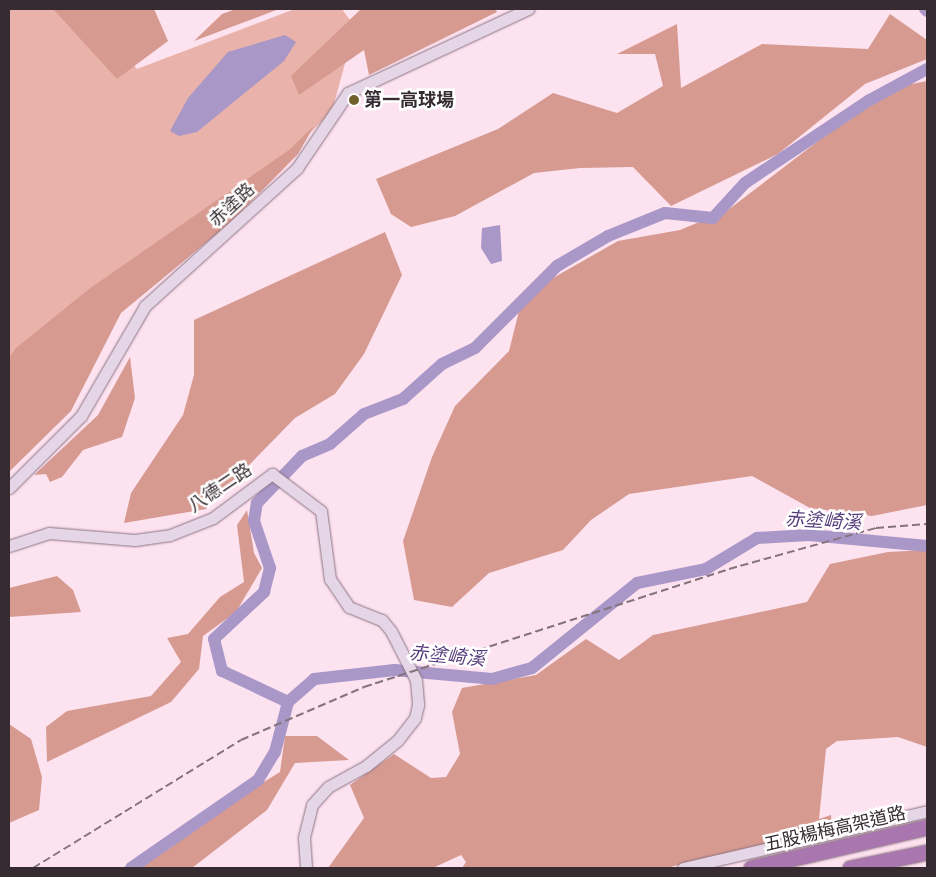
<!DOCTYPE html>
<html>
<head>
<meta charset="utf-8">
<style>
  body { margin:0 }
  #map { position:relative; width:936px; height:877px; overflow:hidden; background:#fde2f0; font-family:"Fira Sans","Noto Sans TC",sans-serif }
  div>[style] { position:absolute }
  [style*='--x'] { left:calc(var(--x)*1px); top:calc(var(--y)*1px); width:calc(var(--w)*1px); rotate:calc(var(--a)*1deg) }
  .green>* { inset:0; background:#e9b2aa }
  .forest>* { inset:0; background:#d69a91 }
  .water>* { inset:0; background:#a997c8 }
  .river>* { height:12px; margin:-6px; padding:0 6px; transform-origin:6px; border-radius:6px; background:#a997c8 }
  .roads { filter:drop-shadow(0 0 1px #8b7380) drop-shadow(0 0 1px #8b7380) }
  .secondary>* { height:11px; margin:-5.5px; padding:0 5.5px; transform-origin:5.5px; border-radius:5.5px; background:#e5d6e7 }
  .highway>* { height:15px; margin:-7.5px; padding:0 7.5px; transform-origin:7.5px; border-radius:7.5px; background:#a976b0 }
  .rail>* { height:2px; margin-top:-1px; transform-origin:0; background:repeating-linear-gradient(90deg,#85747c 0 8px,transparent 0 12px) }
  .dots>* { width:14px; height:14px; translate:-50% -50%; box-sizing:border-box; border:2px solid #fff; border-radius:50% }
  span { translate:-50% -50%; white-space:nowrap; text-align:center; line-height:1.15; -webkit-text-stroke:5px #fff; paint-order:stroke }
  .poi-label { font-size:18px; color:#352b30; font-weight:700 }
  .left { translate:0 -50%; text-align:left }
  .street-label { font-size:18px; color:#352b30 }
  .water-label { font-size:19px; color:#563c7b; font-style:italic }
  .frame { position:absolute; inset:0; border:10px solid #352b30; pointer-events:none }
</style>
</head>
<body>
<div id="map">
  <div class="green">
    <i style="clip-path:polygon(9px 9px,82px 9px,137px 69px,295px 9px,342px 9px,355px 27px,332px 111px,288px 155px,9px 369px)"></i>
  </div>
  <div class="forest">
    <i style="clip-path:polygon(53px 9px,154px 9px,168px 41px,117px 79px)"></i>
    <i style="clip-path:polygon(236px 9px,279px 9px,194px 41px,222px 14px)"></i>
    <i style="clip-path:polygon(361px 9px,495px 9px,497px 12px,369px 75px,364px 50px,299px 95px,291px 76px)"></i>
    <i style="clip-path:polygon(890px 14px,927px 40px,927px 59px,865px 84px,778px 154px,671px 206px,633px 167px,580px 168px,534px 173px,455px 216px,411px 227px,391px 214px,376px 179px,498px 129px,553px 93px,617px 113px,663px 86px,655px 54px,617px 54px,677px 24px,681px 88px,762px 44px,868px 49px)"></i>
    <i style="clip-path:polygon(927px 81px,927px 505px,872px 516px,810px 508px,752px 476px,629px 494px,591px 520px,563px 550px,489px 573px,452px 607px,414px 600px,403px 541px,432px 457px,455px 406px,509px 351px,523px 295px,618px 241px,680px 230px,728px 210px,886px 89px)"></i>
    <i style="clip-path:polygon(314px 126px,298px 154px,231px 222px,121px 313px,71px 411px,9px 472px,9px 358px,16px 348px,89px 289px,289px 150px)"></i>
    <i style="clip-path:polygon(385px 232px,402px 275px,364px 354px,335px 394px,295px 418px,206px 509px,124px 523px,131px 493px,183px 415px,194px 375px,194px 320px)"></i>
    <i style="clip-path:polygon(130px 357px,135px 398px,122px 437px,83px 450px,62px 477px,50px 482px,46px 474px,34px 475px,98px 415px)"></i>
    <i style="clip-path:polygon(247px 510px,254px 553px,262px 568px,236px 612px,203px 636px,199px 669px,171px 702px,47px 762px,46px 727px,67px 711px,151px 696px,181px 662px,167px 638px,188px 634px,220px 597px,244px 582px,237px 525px)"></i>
    <i style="clip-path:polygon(927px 550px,927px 747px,898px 737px,837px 741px,826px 749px,819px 819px,831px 815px,832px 829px,666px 868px,462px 868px,466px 862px,461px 855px,433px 868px,328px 868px,364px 818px,350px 785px,394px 754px,431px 778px,446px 777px,460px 754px,452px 712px,462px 688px,536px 675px,586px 639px,619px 660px,653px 635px,807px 602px,830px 564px,888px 552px)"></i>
    <i style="clip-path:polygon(57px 576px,73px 590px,81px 612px,9px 617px,9px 588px)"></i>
    <i style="clip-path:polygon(9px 724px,31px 739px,42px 777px,39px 810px,9px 823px)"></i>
    <i style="clip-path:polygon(285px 736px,317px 736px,349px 760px,295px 763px,267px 810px,192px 868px,140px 868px,179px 834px,280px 772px)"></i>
  </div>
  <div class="water">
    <i style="clip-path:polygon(285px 35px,296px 42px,284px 61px,197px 132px,179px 136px,170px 131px,188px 98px,228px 52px)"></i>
    <i style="clip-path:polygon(500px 225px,502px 261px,491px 264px,481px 248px,482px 228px)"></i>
  </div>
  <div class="river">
    <i style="--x:925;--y:9;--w:3;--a:45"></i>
    <i style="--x:288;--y:702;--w:73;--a:-154.8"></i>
    <i style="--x:222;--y:671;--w:33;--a:-104"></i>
    <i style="--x:214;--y:639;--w:69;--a:-43.2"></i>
    <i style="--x:264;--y:592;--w:25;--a:-76"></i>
    <i style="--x:270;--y:568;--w:50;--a:-108.8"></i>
    <i style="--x:254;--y:521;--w:18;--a:-81"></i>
    <i style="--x:257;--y:503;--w:65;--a:-46.2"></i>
    <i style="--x:302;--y:456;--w:30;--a:-23"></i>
    <i style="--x:330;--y:444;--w:45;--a:-41.4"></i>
    <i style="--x:364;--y:414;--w:42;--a:-21"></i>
    <i style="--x:403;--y:399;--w:52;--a:-41.9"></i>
    <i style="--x:442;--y:364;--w:37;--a:-26"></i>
    <i style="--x:475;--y:348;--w:116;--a:-45"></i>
    <i style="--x:557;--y:266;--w:59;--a:-30.5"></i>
    <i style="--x:608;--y:236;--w:61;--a:-22"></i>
    <i style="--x:665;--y:213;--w:48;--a:5.9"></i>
    <i style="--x:713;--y:218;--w:47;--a:-47.6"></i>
    <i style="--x:745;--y:183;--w:148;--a:-33.7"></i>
    <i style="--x:868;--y:101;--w:67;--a:-28.5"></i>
    <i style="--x:131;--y:868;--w:155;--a:-34.7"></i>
    <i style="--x:258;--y:780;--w:33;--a:-59"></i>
    <i style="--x:275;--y:752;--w:52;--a:-75.4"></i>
    <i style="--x:288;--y:702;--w:35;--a:-41"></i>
    <i style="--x:314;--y:679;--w:81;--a:-6.4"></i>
    <i style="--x:394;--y:670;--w:98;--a:5.2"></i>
    <i style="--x:492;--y:679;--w:41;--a:-15.4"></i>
    <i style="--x:532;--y:668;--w:135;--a:-39"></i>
    <i style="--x:637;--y:583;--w:70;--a:-11.5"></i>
    <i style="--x:706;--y:569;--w:60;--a:-31.3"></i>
    <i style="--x:757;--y:538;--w:52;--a:-3.3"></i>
    <i style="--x:809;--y:535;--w:119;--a:5.3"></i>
  </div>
  <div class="roads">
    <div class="secondary">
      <i style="--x:9;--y:488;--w:102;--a:-45"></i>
      <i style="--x:81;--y:416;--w:127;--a:-59.8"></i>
      <i style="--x:145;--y:306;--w:205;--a:-42.2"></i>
      <i style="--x:297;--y:168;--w:91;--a:-55.8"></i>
      <i style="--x:348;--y:93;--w:199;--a:-25"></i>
      <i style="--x:9;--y:546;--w:42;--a:-18"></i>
      <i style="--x:49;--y:533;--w:86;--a:4.7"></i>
      <i style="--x:135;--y:540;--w:35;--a:-8"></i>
      <i style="--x:170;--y:535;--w:46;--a:-21.6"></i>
      <i style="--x:213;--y:518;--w:74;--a:-36.7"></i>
      <i style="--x:272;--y:474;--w:61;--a:37.1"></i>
      <i style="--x:321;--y:511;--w:69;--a:82.5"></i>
      <i style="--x:330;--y:579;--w:34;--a:56"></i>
      <i style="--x:349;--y:607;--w:35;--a:22"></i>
      <i style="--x:382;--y:620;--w:14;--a:51"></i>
      <i style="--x:391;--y:631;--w:55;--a:63"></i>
      <i style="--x:416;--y:680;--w:25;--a:85"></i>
      <i style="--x:418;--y:705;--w:13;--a:103"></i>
      <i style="--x:415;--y:718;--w:28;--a:128"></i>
      <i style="--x:398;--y:740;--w:41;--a:140.9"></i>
      <i style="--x:366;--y:766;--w:43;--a:151.1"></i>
      <i style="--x:328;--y:787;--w:24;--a:132"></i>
      <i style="--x:312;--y:805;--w:34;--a:104"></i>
      <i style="--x:304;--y:838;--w:30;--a:86"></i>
      <i style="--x:683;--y:868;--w:251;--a:-13.1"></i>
    </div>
    <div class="highway">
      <i style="--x:751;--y:868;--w:181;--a:-13.1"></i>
      <i style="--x:850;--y:868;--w:79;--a:-11.7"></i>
    </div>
  </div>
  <div class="rail">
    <i style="--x:33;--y:868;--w:244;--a:-31.6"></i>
    <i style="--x:241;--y:740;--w:134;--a:-23.3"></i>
    <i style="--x:364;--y:687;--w:384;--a:-17.9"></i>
    <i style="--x:729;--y:569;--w:153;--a:-15.6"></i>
    <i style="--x:876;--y:528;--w:51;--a:-4.5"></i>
  </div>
  <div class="dots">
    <i style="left:354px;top:100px;background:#6f602e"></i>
  </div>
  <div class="poi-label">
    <span class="left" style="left:364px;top:100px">第一高球場</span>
  </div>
  <div class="street-label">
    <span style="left:232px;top:205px;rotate:-43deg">赤塗路</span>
    <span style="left:220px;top:488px;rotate:-34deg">八德二路</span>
    <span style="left:835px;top:829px;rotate:-13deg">五股楊梅高架道路</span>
  </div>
  <div class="water-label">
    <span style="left:823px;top:521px;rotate:3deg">赤塗崎溪</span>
    <span style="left:447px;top:656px;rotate:5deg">赤塗崎溪</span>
  </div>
  <div class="frame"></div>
</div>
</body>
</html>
